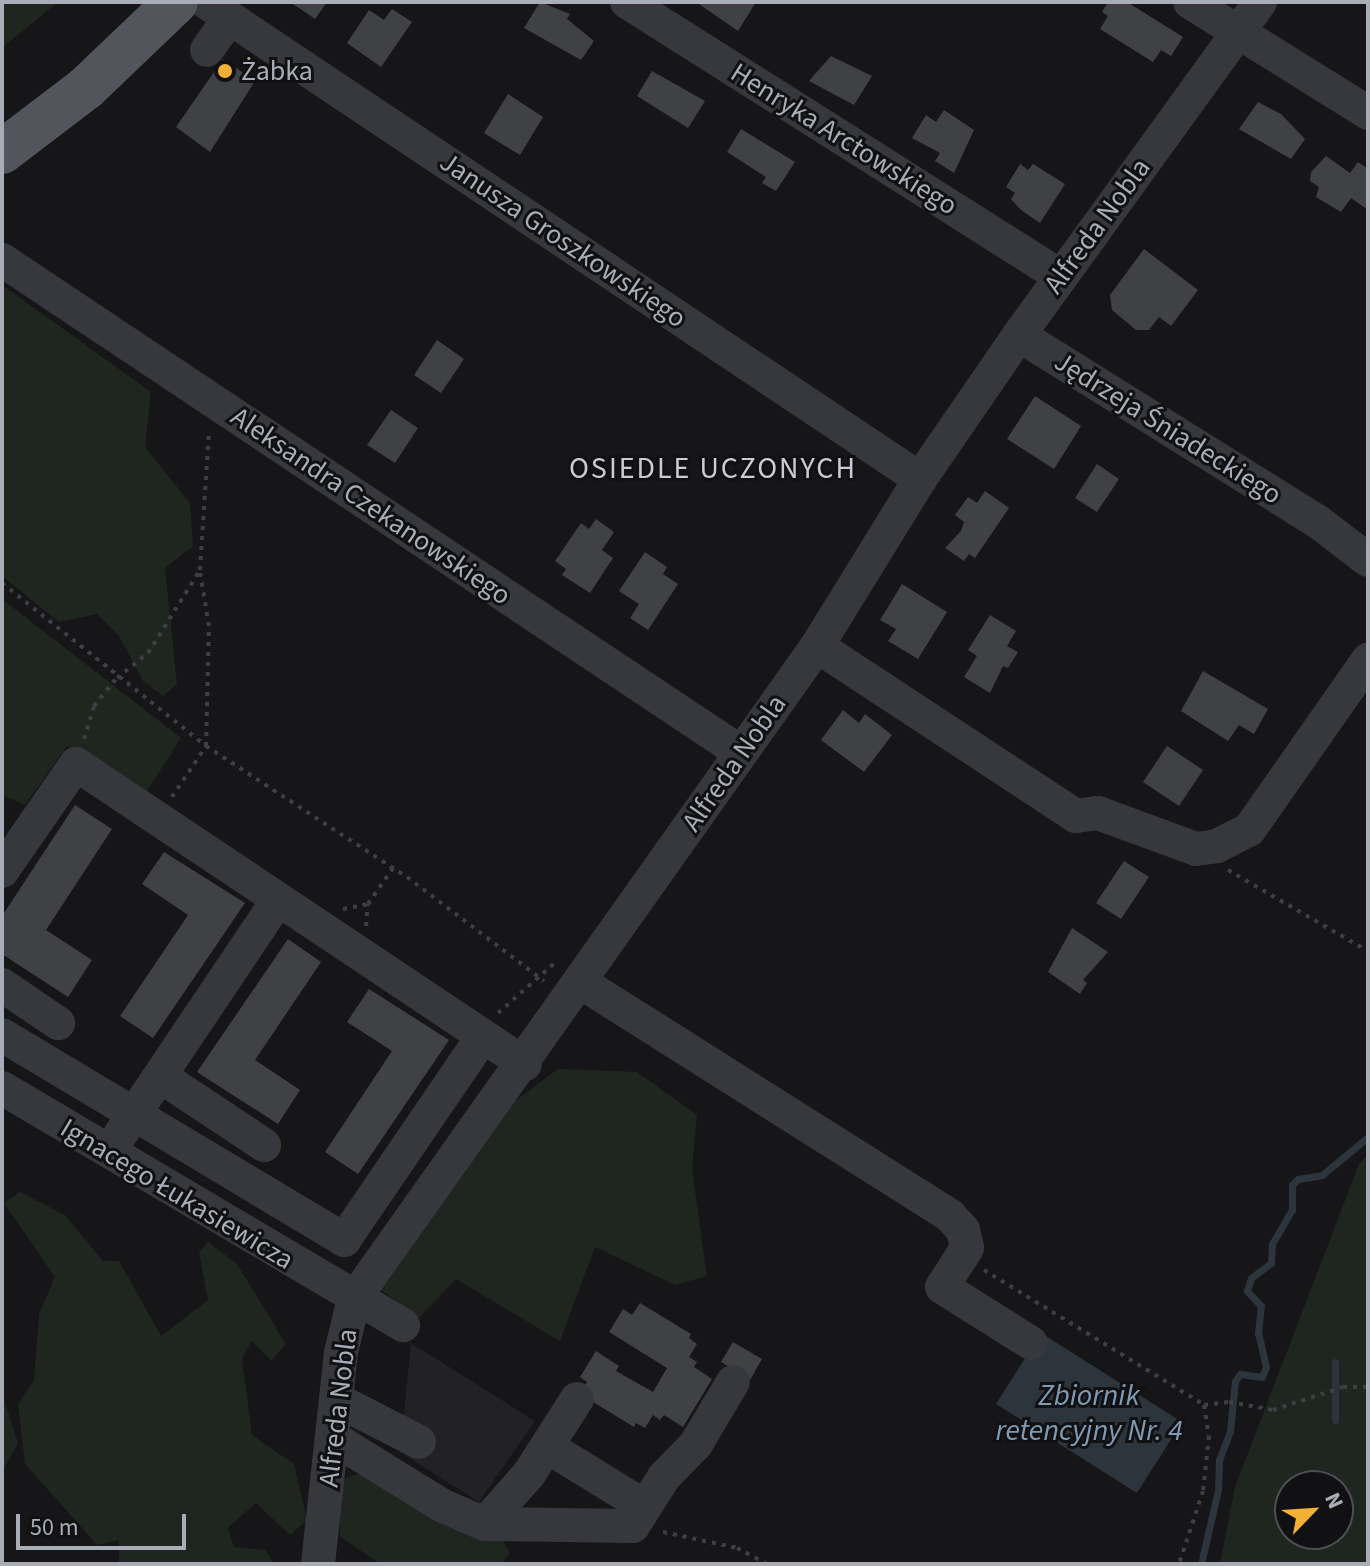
<!DOCTYPE html>
<html>
<head>
<meta charset="utf-8">
<style>
  body { margin:0 }
  #map { position:relative; width:1370px; height:1566px; overflow:hidden; background:#161618; font-family:"Source Sans 3",sans-serif }
  div>[style] { position:absolute }
  [style*='--x'] { left:calc(var(--x)*1px); top:calc(var(--y)*1px); width:calc(var(--w)*1px); rotate:calc(var(--a)*1deg) }
  .built>* { inset:0; background:#222225 }
  .green>* { inset:0; background:#1e261f }
  .water>* { inset:0; background:#2c353c }
  .stream>* { height:7px; margin:-3.5px; padding:0 3.5px; transform-origin:3.5px; border-radius:3.5px; background:#2c353c }
  .building>* { inset:0; background:#404145 }
  .path>* { height:4px; margin-top:-2px; transform-origin:0; background:repeating-linear-gradient(90deg,#3d3f44 0 4px,transparent 0 10px) }
  .minor>* { height:34px; margin:-17px; padding:0 17px; transform-origin:17px; border-radius:17px; background:#37383d }
  .major>* { height:44px; margin:-22px; padding:0 22px; transform-origin:22px; border-radius:22px; background:#53555c }
  .dots>* { width:22px; height:22px; translate:-50% -50%; box-sizing:border-box; border:4px solid #111113; border-radius:50% }
  span { translate:-50% -50%; white-space:nowrap; text-align:center; line-height:1.15; -webkit-text-stroke:6px #111113; paint-order:stroke }
  .poi-label { font-size:28px; color:#a8adb8 }
  .left { translate:0 -50%; text-align:left }
  .street-label { font-size:28px; color:#a8adb8 }
  .neighbourhood-label { font-size:30px; color:#c9ccd4; letter-spacing:2px }
  .water-label { font-size:30px; color:#7f9bb3; font-style:italic }
  .frame { position:absolute; inset:0; border:4px solid #a8adb8; pointer-events:none }
  .north { position:absolute; left:1274px; top:1470px; width:80px; height:80px; box-sizing:border-box; background:#111113; border:2px solid #4d4f55; border-radius:50%; rotate:65deg; font-size:22px; font-weight:700; line-height:32px; text-align:center; color:#a8adb8 }
  .north::after { content:''; display:block; margin:auto; width:28px; height:36px; background:#f2b134; clip-path:polygon(50% 0,100% 100%,50% 72%,0 100%) }
  .scale { position:absolute; left:16px; top:1514px; width:170px; height:36px; box-sizing:border-box; border:4px solid #a8adb8; border-top:0; padding-left:10px; font-size:24px; line-height:28px; white-space:nowrap; color:#a8adb8; -webkit-text-stroke:6px #111113; paint-order:stroke }
</style>
</head>
<body>
<div id="map">
  <div class="built">
    <i style="clip-path:polygon(411px 1343px,535px 1421px,479px 1502px,400px 1452px)"></i>
  </div>
  <div class="green">
    <i style="clip-path:polygon(2px 2px,58px 2px,2px 48px)"></i>
    <i style="clip-path:polygon(2px 285px,151px 392px,145px 447px,190px 503px,193px 546px,165px 568px,177px 684px,163px 696px,143px 681px,119px 636px,97px 614px,59px 622px,2px 576px)"></i>
    <i style="clip-path:polygon(2px 599px,181px 738px,147px 791px,67px 746px,25px 805px,2px 795px)"></i>
    <i style="clip-path:polygon(558px 1069px,637px 1072px,697px 1115px,692px 1169px,707px 1276px,675px 1285px,595px 1247px,560px 1341px,456px 1279px,419px 1318px,381px 1290px,515px 1101px)"></i>
    <i style="clip-path:polygon(evenodd,1368px 1154px,1368px 1564px,1220px 1564px,1235px 1487px,1359px 1164px,1368px 1154px,1290px 1486px,1338px 1486px,1338px 1534px,1290px 1534px,1290px 1486px)"></i>
    <i style="clip-path:polygon(20px 1192px,65px 1215px,103px 1261px,119px 1261px,161px 1336px,208px 1300px,199px 1252px,208px 1242px,237px 1264px,286px 1344px,271px 1361px,252px 1341px,242px 1359px,252px 1435px,294px 1464px,307px 1520px,290px 1535px,256px 1503px,228px 1528px,234px 1547px,266px 1550px,274px 1564px,119px 1564px,119px 1540px,97px 1545px,25px 1464px,18px 1404px,34px 1380px,39px 1314px,55px 1277px,4px 1203px)"></i>
    <i style="clip-path:polygon(2px 1393px,18px 1443px,2px 1472px)"></i>
    <i style="clip-path:polygon(366px 1471px,501px 1536px,510px 1554px,501px 1564px,381px 1564px,340px 1537px,339px 1480px)"></i>
  </div>
  <div class="water">
    <i style="clip-path:polygon(1041px 1333px,1182px 1422px,1137px 1493px,996px 1404px)"></i>
  </div>
  <div class="stream">
    <i style="--x:1335;--y:1420;--w:58;--a:-90"></i>
    <i style="--x:1201;--y:1564;--w:76;--a:-77.1"></i>
    <i style="--x:1218;--y:1490;--w:30;--a:-88"></i>
    <i style="--x:1219;--y:1460;--w:31;--a:-69"></i>
    <i style="--x:1230;--y:1431;--w:50;--a:-84.3"></i>
    <i style="--x:1235;--y:1381;--w:9;--a:-54"></i>
    <i style="--x:1240;--y:1374;--w:22;--a:8"></i>
    <i style="--x:1262;--y:1377;--w:11;--a:-68"></i>
    <i style="--x:1266;--y:1367;--w:35;--a:-103"></i>
    <i style="--x:1258;--y:1333;--w:27;--a:-84"></i>
    <i style="--x:1261;--y:1306;--w:21;--a:-133"></i>
    <i style="--x:1247;--y:1291;--w:14;--a:-73"></i>
    <i style="--x:1251;--y:1278;--w:25;--a:-37"></i>
    <i style="--x:1271;--y:1263;--w:19;--a:-87"></i>
    <i style="--x:1272;--y:1244;--w:39;--a:-60"></i>
    <i style="--x:1292;--y:1210;--w:25;--a:-90"></i>
    <i style="--x:1292;--y:1185;--w:8;--a:-45"></i>
    <i style="--x:1298;--y:1179;--w:24;--a:-9"></i>
    <i style="--x:1322;--y:1175;--w:60;--a:-39.6"></i>
  </div>
  <div class="building">
    <i style="clip-path:polygon(290px 2px,327px 2px,315px 19px)"></i>
    <i style="clip-path:polygon(540px 2px,570px 14px,567px 19px,594px 41px,581px 60px,524px 28px)"></i>
    <i style="clip-path:polygon(696px 2px,756px 2px,738px 31px)"></i>
    <i style="clip-path:polygon(1108px 2px,1127px 2px,1183px 37px,1171px 56px,1161px 50px,1153px 62px,1100px 29px,1108px 16px,1102px 12px)"></i>
    <i style="clip-path:polygon(392px 9px,412px 22px,381px 67px,347px 43px,369px 10px,384px 20px)"></i>
    <i style="clip-path:polygon(831px 56px,872px 76px,854px 105px,809px 81px)"></i>
    <i style="clip-path:polygon(223px 59px,255px 81px,210px 152px,176px 127px)"></i>
    <i style="clip-path:polygon(652px 71px,705px 101px,688px 128px,637px 96px)"></i>
    <i style="clip-path:polygon(508px 94px,543px 117px,520px 155px,484px 133px)"></i>
    <i style="clip-path:polygon(1258px 102px,1281px 114px,1305px 139px,1291px 159px,1239px 129px)"></i>
    <i style="clip-path:polygon(944px 110px,974px 130px,954px 173px,935px 161px,940px 153px,912px 138px,926px 115px,936px 122px)"></i>
    <i style="clip-path:polygon(741px 129px,795px 162px,776px 191px,762px 183px,766px 177px,727px 152px)"></i>
    <i style="clip-path:polygon(1326px 156px,1350px 173px,1358px 162px,1368px 169px,1368px 210px,1351px 198px,1341px 212px,1316px 197px,1319px 187px,1310px 181px,1311px 172px)"></i>
    <i style="clip-path:polygon(1020px 164px,1028px 170px,1033px 164px,1065px 184px,1040px 223px,1021px 210px,1011px 199px,1015px 193px,1006px 187px)"></i>
    <i style="clip-path:polygon(1144px 249px,1198px 290px,1171px 326px,1159px 317px,1149px 330px,1136px 330px,1112px 310px,1110px 295px)"></i>
    <i style="clip-path:polygon(437px 340px,464px 359px,441px 393px,414px 375px)"></i>
    <i style="clip-path:polygon(1035px 396px,1081px 426px,1054px 469px,1007px 439px)"></i>
    <i style="clip-path:polygon(391px 410px,418px 428px,395px 463px,367px 445px)"></i>
    <i style="clip-path:polygon(1097px 464px,1119px 479px,1097px 512px,1075px 498px)"></i>
    <i style="clip-path:polygon(985px 491px,1009px 508px,975px 558px,969px 554px,964px 561px,945px 548px,961px 531px,964px 522px,955px 515px,968px 497px,977px 503px)"></i>
    <i style="clip-path:polygon(596px 519px,614px 532px,602px 550px,613px 558px,590px 593px,562px 575px,566px 569px,555px 561px,581px 523px,589px 529px)"></i>
    <i style="clip-path:polygon(645px 552px,667px 567px,663px 574px,678px 584px,648px 630px,630px 618px,639px 604px,619px 591px)"></i>
    <i style="clip-path:polygon(902px 584px,947px 612px,918px 659px,888px 641px,896px 629px,880px 620px)"></i>
    <i style="clip-path:polygon(990px 615px,1016px 631px,1007px 646px,1018px 652px,1008px 668px,1003px 666px,990px 693px,964px 677px,977px 656px,968px 650px)"></i>
    <i style="clip-path:polygon(1203px 671px,1268px 709px,1254px 734px,1239px 725px,1228px 741px,1181px 711px)"></i>
    <i style="clip-path:polygon(843px 710px,859px 723px,865px 714px,892px 735px,864px 772px,821px 740px)"></i>
    <i style="clip-path:polygon(1167px 746px,1203px 770px,1179px 806px,1143px 782px)"></i>
    <i style="clip-path:polygon(75px 805px,112px 829px,46px 930px,92px 960px,68px 997px,2px 954px,2px 916px)"></i>
    <i style="clip-path:polygon(164px 852px,245px 903px,153px 1038px,120px 1016px,188px 915px,142px 884px)"></i>
    <i style="clip-path:polygon(1124px 861px,1149px 877px,1121px 919px,1096px 903px)"></i>
    <i style="clip-path:polygon(1072px 928px,1108px 952px,1083px 980px,1087px 983px,1080px 994px,1048px 972px)"></i>
    <i style="clip-path:polygon(288px 939px,321px 962px,255px 1060px,300px 1090px,278px 1124px,197px 1072px)"></i>
    <i style="clip-path:polygon(369px 989px,449px 1040px,358px 1174px,325px 1152px,392px 1051px,347px 1022px)"></i>
    <i style="clip-path:polygon(640px 1303px,691px 1334px,689px 1338px,697px 1344px,689px 1357px,697px 1362px,694px 1367px,712px 1379px,683px 1427px,664px 1415px,660px 1420px,653px 1415px,645px 1428px,636px 1423px,634px 1427px,580px 1394px,587px 1382px,580px 1377px,596px 1351px,619px 1366px,616px 1371px,653px 1392px,667px 1368px,609px 1332px,623px 1309px,632px 1315px)"></i>
    <i style="clip-path:polygon(733px 1342px,762px 1359px,750px 1380px,721px 1362px)"></i>
  </div>
  <div class="path">
    <i style="--x:2;--y:583;--w:261;--a:38.6"></i>
    <i style="--x:206;--y:746;--w:240;--a:33.1"></i>
    <i style="--x:407;--y:877;--w:172;--a:37.2"></i>
    <i style="--x:84;--y:739;--w:34;--a:-73"></i>
    <i style="--x:94;--y:706;--w:36;--a:-51"></i>
    <i style="--x:117;--y:678;--w:40;--a:-39"></i>
    <i style="--x:148;--y:653;--w:98;--a:-57.9"></i>
    <i style="--x:200;--y:570;--w:138;--a:-86.3"></i>
    <i style="--x:172;--y:797;--w:61;--a:-56.3"></i>
    <i style="--x:206;--y:746;--w:120;--a:-88.6"></i>
    <i style="--x:209;--y:626;--w:55;--a:-99.5"></i>
    <i style="--x:1228;--y:870;--w:162;--a:30.1"></i>
    <i style="--x:343;--y:909;--w:25;--a:-11"></i>
    <i style="--x:366;--y:926;--w:22;--a:-85"></i>
    <i style="--x:368;--y:904;--w:44;--a:-55.2"></i>
    <i style="--x:498;--y:1013;--w:79;--a:-41.4"></i>
    <i style="--x:984;--y:1270;--w:258;--a:31.5"></i>
    <i style="--x:1204;--y:1405;--w:31;--a:81"></i>
    <i style="--x:1209;--y:1436;--w:55;--a:96.2"></i>
    <i style="--x:1203;--y:1491;--w:77;--a:108.2"></i>
    <i style="--x:1204;--y:1405;--w:25;--a:-7"></i>
    <i style="--x:1229;--y:1402;--w:45;--a:10.3"></i>
    <i style="--x:1273;--y:1410;--w:74;--a:-18.2"></i>
    <i style="--x:1343;--y:1387;--w:25;--a:0"></i>
    <i style="--x:663;--y:1532;--w:76;--a:12.2"></i>
    <i style="--x:737;--y:1548;--w:34;--a:28"></i>
  </div>
  <div class="minor">
    <i style="--x:206;--y:2;--w:859;--a:33.75"></i>
    <i style="--x:627;--y:2;--w:512;--a:32.33"></i>
    <i style="--x:1190;--y:2;--w:210;--a:31.9"></i>
    <i style="--x:207;--y:50;--w:39;--a:-55"></i>
    <i style="--x:2;--y:260;--w:887;--a:33.69"></i>
    <i style="--x:1019;--y:335;--w:351;--a:32"></i>
    <i style="--x:1317;--y:521;--w:64;--a:37.4"></i>
    <i style="--x:817;--y:646;--w:310;--a:33.3"></i>
    <i style="--x:1076;--y:816;--w:22;--a:-8"></i>
    <i style="--x:1098;--y:813;--w:104;--a:20.2"></i>
    <i style="--x:1196;--y:849;--w:21;--a:-8"></i>
    <i style="--x:1217;--y:846;--w:36;--a:-27"></i>
    <i style="--x:1249;--y:830;--w:208;--a:-55"></i>
    <i style="--x:2;--y:871;--w:130;--a:-55.3"></i>
    <i style="--x:76;--y:764;--w:540;--a:33.75"></i>
    <i style="--x:582;--y:983;--w:436;--a:32.3"></i>
    <i style="--x:950;--y:1216;--w:19;--a:47"></i>
    <i style="--x:963;--y:1230;--w:18;--a:77"></i>
    <i style="--x:967;--y:1248;--w:46;--a:122.7"></i>
    <i style="--x:942;--y:1287;--w:105;--a:32.2"></i>
    <i style="--x:2;--y:985;--w:68;--a:34.2"></i>
    <i style="--x:2;--y:1035;--w:399;--a:30.9"></i>
    <i style="--x:344;--y:1240;--w:247;--a:-55.7"></i>
    <i style="--x:160;--y:1076;--w:125;--a:33.6"></i>
    <i style="--x:2;--y:1088;--w:466;--a:30.6"></i>
    <i style="--x:120;--y:1135;--w:283;--a:-56.1"></i>
    <i style="--x:337;--y:1400;--w:92;--a:27.1"></i>
    <i style="--x:333;--y:1438;--w:127;--a:31.8"></i>
    <i style="--x:441;--y:1505;--w:48;--a:23.4"></i>
    <i style="--x:485;--y:1524;--w:148;--a:0.8"></i>
    <i style="--x:633;--y:1526;--w:58;--a:-57.7"></i>
    <i style="--x:664;--y:1477;--w:46;--a:-45.9"></i>
    <i style="--x:696;--y:1444;--w:72;--a:-59.2"></i>
    <i style="--x:548;--y:1447;--w:113;--a:31.6"></i>
    <i style="--x:485;--y:1524;--w:67;--a:-48.7"></i>
    <i style="--x:529;--y:1474;--w:89;--a:-57.4"></i>
    <i style="--x:318;--y:1564;--w:213;--a:-83.8"></i>
    <i style="--x:341;--y:1352;--w:55;--a:-76.2"></i>
    <i style="--x:354;--y:1299;--w:800;--a:-54.66"></i>
    <i style="--x:817;--y:646;--w:196;--a:-58.3"></i>
    <i style="--x:920;--y:479;--w:175;--a:-55.5"></i>
    <i style="--x:1019;--y:335;--w:411;--a:-54.1"></i>
  </div>
  <div class="major">
    <i style="--x:2;--y:152;--w:106;--a:-37.3"></i>
    <i style="--x:86;--y:88;--w:124;--a:-43.7"></i>
  </div>
  <div class="dots">
    <i style="left:225px;top:71px;background:#f2b134"></i>
  </div>
  <div class="poi-label">
    <span class="left" style="left:241px;top:71px">Żabka</span>
  </div>
  <div class="street-label">
    <span style="left:844px;top:139px;rotate:32deg">Henryka Arctowskiego</span>
    <span style="left:1097px;top:226px;rotate:-54deg">Alfreda Nobla</span>
    <span style="left:563px;top:240px;rotate:34deg">Janusza Groszkowskiego</span>
    <span style="left:1168px;top:428px;rotate:32deg">Jędrzeja Śniadeckiego</span>
    <span style="left:371px;top:506px;rotate:34deg">Aleksandra Czekanowskiego</span>
    <span style="left:734px;top:763px;rotate:-55deg">Alfreda Nobla</span>
    <span style="left:177px;top:1194px;rotate:31deg">Ignacego Łukasiewicza</span>
    <span style="left:338px;top:1408px;rotate:-83deg">Alfreda Nobla</span>
  </div>
  <div class="neighbourhood-label">
    <span style="left:713px;top:469px">OSIEDLE UCZONYCH</span>
  </div>
  <div class="water-label">
    <span style="left:1089px;top:1413px">Zbiornik<br>retencyjny Nr. 4</span>
  </div>
  <div class="frame"></div>
  <div class="north">N</div>
  <div class="scale">50 m</div>
</div>
</body>
</html>
